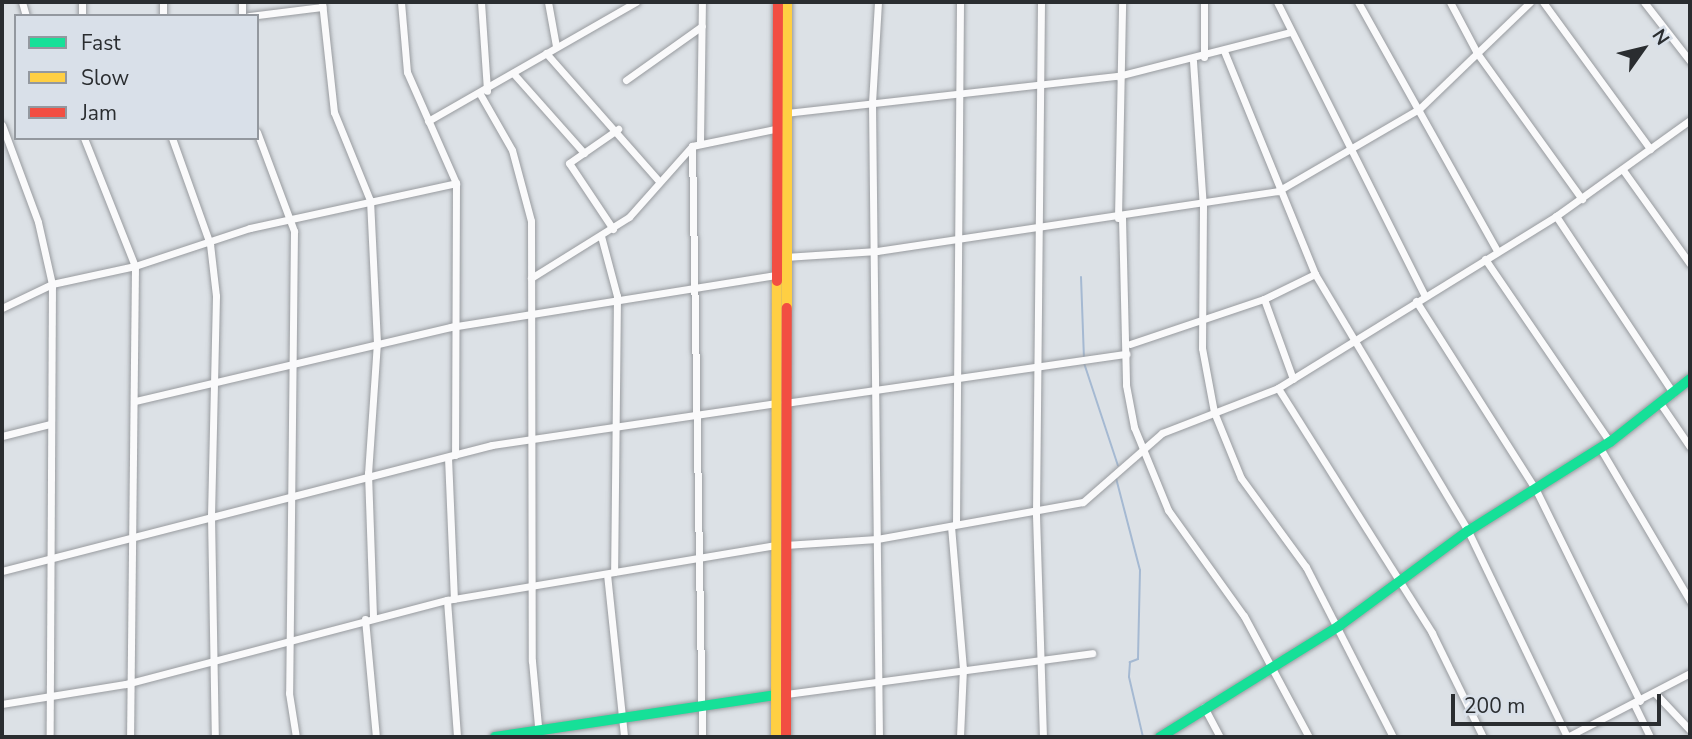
<!DOCTYPE html>
<html>
<head>
<meta charset="utf-8">
<style>
  body { margin:0 }
  #map { position:relative; width:1692px; height:739px; overflow:hidden; background:#dce1e6; font-family:"Nunito Sans",sans-serif }
  div>[style] { position:absolute }
  [style*='--x'] { left:calc(var(--x)*1px); top:calc(var(--y)*1px); width:calc(var(--w)*1px); rotate:calc(var(--a)*1deg) }
  .stream>* { height:2px; margin:-1px; padding:0 1px; transform-origin:1px; border-radius:1px; background:#a5b9d2 }
  .roads { filter:drop-shadow(0 0 2px #989b9f) drop-shadow(0 0 2px #989b9f) }
  .street>* { height:7px; margin:-3.5px; padding:0 3.5px; transform-origin:3.5px; border-radius:3.5px; background:#fafafb }
  .fast>* { height:10px; margin:-5px; padding:0 5px; transform-origin:5px; border-radius:5px; background:#16e098 }
  .slow>* { height:10px; margin:-5px; padding:0 5px; transform-origin:5px; border-radius:5px; background:#ffcf43 }
  .jam>* { height:10px; margin:-5px; padding:0 5px; transform-origin:5px; border-radius:5px; background:#f24e42 }
  span { translate:-50% -50%; white-space:nowrap; text-align:center; line-height:1.15; -webkit-text-stroke:5px #d9e0e9; paint-order:stroke }
  .frame { position:absolute; inset:0; border:4px solid #2a2d30; pointer-events:none }
  .legend { position:absolute; left:14px; top:14px; width:245px; height:126px; box-sizing:border-box; background:#d9e0e9; border:2px solid #93989f; margin:0; padding:9px 12px; list-style:none; font-size:21px; color:#2a2d30 }
  .legend li { display:flex; align-items:center; gap:14px; height:35px }
  .legend b { width:35px; border:2px solid #93989f }
  .north { position:absolute; left:1608px; top:14px; width:70px; height:70px; -webkit-text-stroke:5px #d9e0e9; paint-order:stroke; rotate:56deg; font-size:19px; font-weight:700; line-height:28px; text-align:center; color:#2a2d30 }
  .north::after { content:''; display:block; margin:auto; width:24px; height:32px; background:#2a2d30; clip-path:polygon(50% 0,100% 100%,50% 72%,0 100%) }
  .scale { position:absolute; left:1451px; top:694px; width:210px; height:32px; box-sizing:border-box; border:4px solid #2a2d30; border-top:0; padding-left:9px; font-size:21px; line-height:24px; white-space:nowrap; color:#2a2d30; -webkit-text-stroke:5px #d9e0e9; paint-order:stroke }
</style>
</head>
<body>
<div id="map">
  <div class="stream">
    <i style="--x:1081;--y:277;--w:80;--a:87.9"></i>
    <i style="--x:1084;--y:363;--w:108;--a:71.7"></i>
    <i style="--x:1116;--y:478;--w:95;--a:75.4"></i>
    <i style="--x:1140;--y:570;--w:89;--a:91.3"></i>
    <i style="--x:1138;--y:659;--w:9;--a:159"></i>
    <i style="--x:1130;--y:662;--w:15;--a:94"></i>
    <i style="--x:1129;--y:677;--w:62;--a:76.9"></i>
  </div>
  <div class="roads">
    <div class="street">
      <i style="--x:22;--y:2;--w:15;--a:74"></i>
      <i style="--x:82;--y:2;--w:14;--a:90"></i>
      <i style="--x:163;--y:2;--w:14;--a:90"></i>
      <i style="--x:242;--y:2;--w:14;--a:90"></i>
      <i style="--x:322;--y:2;--w:111;--a:83.8"></i>
      <i style="--x:334;--y:112;--w:95;--a:67.8"></i>
      <i style="--x:370;--y:200;--w:142;--a:87.2"></i>
      <i style="--x:377;--y:342;--w:131;--a:93.9"></i>
      <i style="--x:368;--y:473;--w:143;--a:88"></i>
      <i style="--x:401;--y:2;--w:70;--a:85.1"></i>
      <i style="--x:407;--y:72;--w:121;--a:66.2"></i>
      <i style="--x:456;--y:183;--w:272;--a:90.2"></i>
      <i style="--x:481;--y:2;--w:89;--a:86.1"></i>
      <i style="--x:548;--y:2;--w:45;--a:79.7"></i>
      <i style="--x:878;--y:2;--w:101;--a:93.4"></i>
      <i style="--x:872;--y:103;--w:634;--a:89.37"></i>
      <i style="--x:1041;--y:2;--w:513;--a:90.56"></i>
      <i style="--x:1036;--y:515;--w:222;--a:88.2"></i>
      <i style="--x:1204;--y:2;--w:55;--a:90"></i>
      <i style="--x:1277;--y:2;--w:329;--a:63.3"></i>
      <i style="--x:1358;--y:2;--w:285;--a:60.8"></i>
      <i style="--x:1450;--y:2;--w:58;--a:62.1"></i>
      <i style="--x:1477;--y:53;--w:180;--a:54.3"></i>
      <i style="--x:1543;--y:2;--w:182;--a:53.9"></i>
      <i style="--x:1644;--y:2;--w:75;--a:52.1"></i>
      <i style="--x:249;--y:16;--w:74;--a:-7"></i>
      <i style="--x:1224;--y:51;--w:241;--a:67.8"></i>
      <i style="--x:1315;--y:274;--w:299;--a:59.2"></i>
      <i style="--x:1468;--y:531;--w:229;--a:64.3"></i>
      <i style="--x:546;--y:53;--w:169;--a:48.6"></i>
      <i style="--x:1193;--y:61;--w:145;--a:86.1"></i>
      <i style="--x:1203;--y:206;--w:142;--a:90.4"></i>
      <i style="--x:1202;--y:348;--w:65;--a:79.4"></i>
      <i style="--x:1214;--y:412;--w:71;--a:67.8"></i>
      <i style="--x:1241;--y:478;--w:110;--a:53.9"></i>
      <i style="--x:1306;--y:567;--w:191;--a:62.9"></i>
      <i style="--x:513;--y:73;--w:107;--a:48.4"></i>
      <i style="--x:626;--y:80;--w:93;--a:-35.4"></i>
      <i style="--x:480;--y:94;--w:64;--a:60.3"></i>
      <i style="--x:512;--y:150;--w:73;--a:75"></i>
      <i style="--x:531;--y:221;--w:440;--a:89.9"></i>
      <i style="--x:532;--y:661;--w:76;--a:84.7"></i>
      <i style="--x:786;--y:113;--w:334;--a:-6.4"></i>
      <i style="--x:1118;--y:76;--w:178;--a:-14.3"></i>
      <i style="--x:428;--y:121;--w:240;--a:-29.8"></i>
      <i style="--x:2;--y:125;--w:103;--a:69.6"></i>
      <i style="--x:38;--y:222;--w:64;--a:77.3"></i>
      <i style="--x:52;--y:284;--w:453;--a:90.3"></i>
      <i style="--x:257;--y:132;--w:106;--a:69.5"></i>
      <i style="--x:294;--y:231;--w:462;--a:90.6"></i>
      <i style="--x:289;--y:693;--w:45;--a:81"></i>
      <i style="--x:84;--y:138;--w:138;--a:68.3"></i>
      <i style="--x:135;--y:266;--w:471;--a:90.6"></i>
      <i style="--x:172;--y:138;--w:113;--a:70.3"></i>
      <i style="--x:210;--y:244;--w:52;--a:83.4"></i>
      <i style="--x:216;--y:296;--w:220;--a:91.3"></i>
      <i style="--x:211;--y:516;--w:221;--a:89"></i>
      <i style="--x:700;--y:142;--w:140;--a:-89.2"></i>
      <i style="--x:692;--y:146;--w:591;--a:89.03"></i>
      <i style="--x:1623;--y:170;--w:115;--a:54.5"></i>
      <i style="--x:1556;--y:216;--w:212;--a:56.5"></i>
      <i style="--x:1118;--y:218;--w:216;--a:-88.9"></i>
      <i style="--x:1122;--y:218;--w:167;--a:88.6"></i>
      <i style="--x:1126;--y:385;--w:43;--a:79.2"></i>
      <i style="--x:1134;--y:427;--w:90;--a:67.7"></i>
      <i style="--x:1168;--y:510;--w:130;--a:54.4"></i>
      <i style="--x:1244;--y:616;--w:137;--a:61.8"></i>
      <i style="--x:613;--y:229;--w:79;--a:-123.7"></i>
      <i style="--x:569;--y:163;--w:60;--a:-34.8"></i>
      <i style="--x:601;--y:236;--w:62;--a:75.1"></i>
      <i style="--x:617;--y:296;--w:276;--a:90.6"></i>
      <i style="--x:785;--y:257;--w:92;--a:-3.7"></i>
      <i style="--x:877;--y:251;--w:405;--a:-8.5"></i>
      <i style="--x:1278;--y:191;--w:163;--a:-30.2"></i>
      <i style="--x:1419;--y:109;--w:154;--a:-43.9"></i>
      <i style="--x:1485;--y:259;--w:222;--a:55.7"></i>
      <i style="--x:531;--y:278;--w:115;--a:-31.9"></i>
      <i style="--x:629;--y:217;--w:95;--a:-48.4"></i>
      <i style="--x:692;--y:146;--w:85;--a:-11.6"></i>
      <i style="--x:1264;--y:299;--w:85;--a:70.1"></i>
      <i style="--x:1416;--y:301;--w:224;--a:57.6"></i>
      <i style="--x:1536;--y:490;--w:235;--a:63.8"></i>
      <i style="--x:2;--y:308;--w:55;--a:-25.6"></i>
      <i style="--x:52;--y:284;--w:85;--a:-12.2"></i>
      <i style="--x:135;--y:266;--w:121;--a:-18.3"></i>
      <i style="--x:250;--y:228;--w:211;--a:-12.3"></i>
      <i style="--x:1130;--y:344;--w:141;--a:-18.6"></i>
      <i style="--x:1264;--y:299;--w:57;--a:-26.1"></i>
      <i style="--x:1278;--y:388;--w:289;--a:57.8"></i>
      <i style="--x:1432;--y:633;--w:116;--a:63.9"></i>
      <i style="--x:135;--y:401;--w:325;--a:-13.2"></i>
      <i style="--x:451;--y:327;--w:327;--a:-9.1"></i>
      <i style="--x:785;--y:403;--w:345;--a:-8.2"></i>
      <i style="--x:1660;--y:403;--w:53;--a:55.7"></i>
      <i style="--x:2;--y:436;--w:49;--a:-14"></i>
      <i style="--x:1600;--y:448;--w:178;--a:59.5"></i>
      <i style="--x:448;--y:457;--w:142;--a:87.6"></i>
      <i style="--x:956;--y:524;--w:522;--a:-89.56"></i>
      <i style="--x:951;--y:526;--w:143;--a:85.2"></i>
      <i style="--x:963;--y:668;--w:69;--a:92.5"></i>
      <i style="--x:785;--y:545;--w:92;--a:-3.7"></i>
      <i style="--x:877;--y:539;--w:209;--a:-10.2"></i>
      <i style="--x:1083;--y:502;--w:105;--a:-41.1"></i>
      <i style="--x:1162;--y:433;--w:124;--a:-21.2"></i>
      <i style="--x:1278;--y:388;--w:327;--a:-31.7"></i>
      <i style="--x:1556;--y:216;--w:165;--a:-35.6"></i>
      <i style="--x:2;--y:571;--w:506;--a:-14.42"></i>
      <i style="--x:492;--y:445;--w:286;--a:-8.4"></i>
      <i style="--x:607;--y:574;--w:164;--a:84"></i>
      <i style="--x:447;--y:600;--w:137;--a:85.8"></i>
      <i style="--x:365;--y:619;--w:119;--a:84.7"></i>
      <i style="--x:1655;--y:693;--w:51;--a:46.6"></i>
      <i style="--x:786;--y:694;--w:309;--a:-7.6"></i>
      <i style="--x:2;--y:704;--w:126;--a:-9.2"></i>
      <i style="--x:126;--y:684;--w:332;--a:-14.7"></i>
      <i style="--x:447;--y:600;--w:333;--a:-9.5"></i>
      <i style="--x:1634;--y:704;--w:37;--a:64"></i>
      <i style="--x:1204;--y:707;--w:34;--a:62"></i>
      <i style="--x:1567;--y:737;--w:139;--a:-27.5"></i>
    </div>
    <div class="fast">
      <i style="--x:495;--y:737;--w:290;--a:-8.5"></i>
      <i style="--x:1160;--y:737;--w:211;--a:-31.8"></i>
      <i style="--x:1339;--y:626;--w:160;--a:-36.4"></i>
      <i style="--x:1468;--y:531;--w:168;--a:-32.1"></i>
      <i style="--x:1610;--y:442;--w:102;--a:-38.2"></i>
    </div>
    <div class="slow">
      <i style="--x:787;--y:308;--w:306;--a:-90"></i>
      <i style="--x:776;--y:737;--w:456;--a:-89.9"></i>
    </div>
    <div class="jam">
      <i style="--x:777;--y:281;--w:279;--a:-89.8"></i>
      <i style="--x:786;--y:737;--w:429;--a:-89.9"></i>
    </div>
  </div>
  <div class="frame"></div>
  <ul class="legend">
  <li><b style="height:9px;background:#16e098"></b>Fast</li>
  <li><b style="height:9px;background:#ffcf43"></b>Slow</li>
  <li><b style="height:9px;background:#f24e42"></b>Jam</li>
  </ul>
  <div class="north">N</div>
  <div class="scale">200 m</div>
</div>
</body>
</html>
